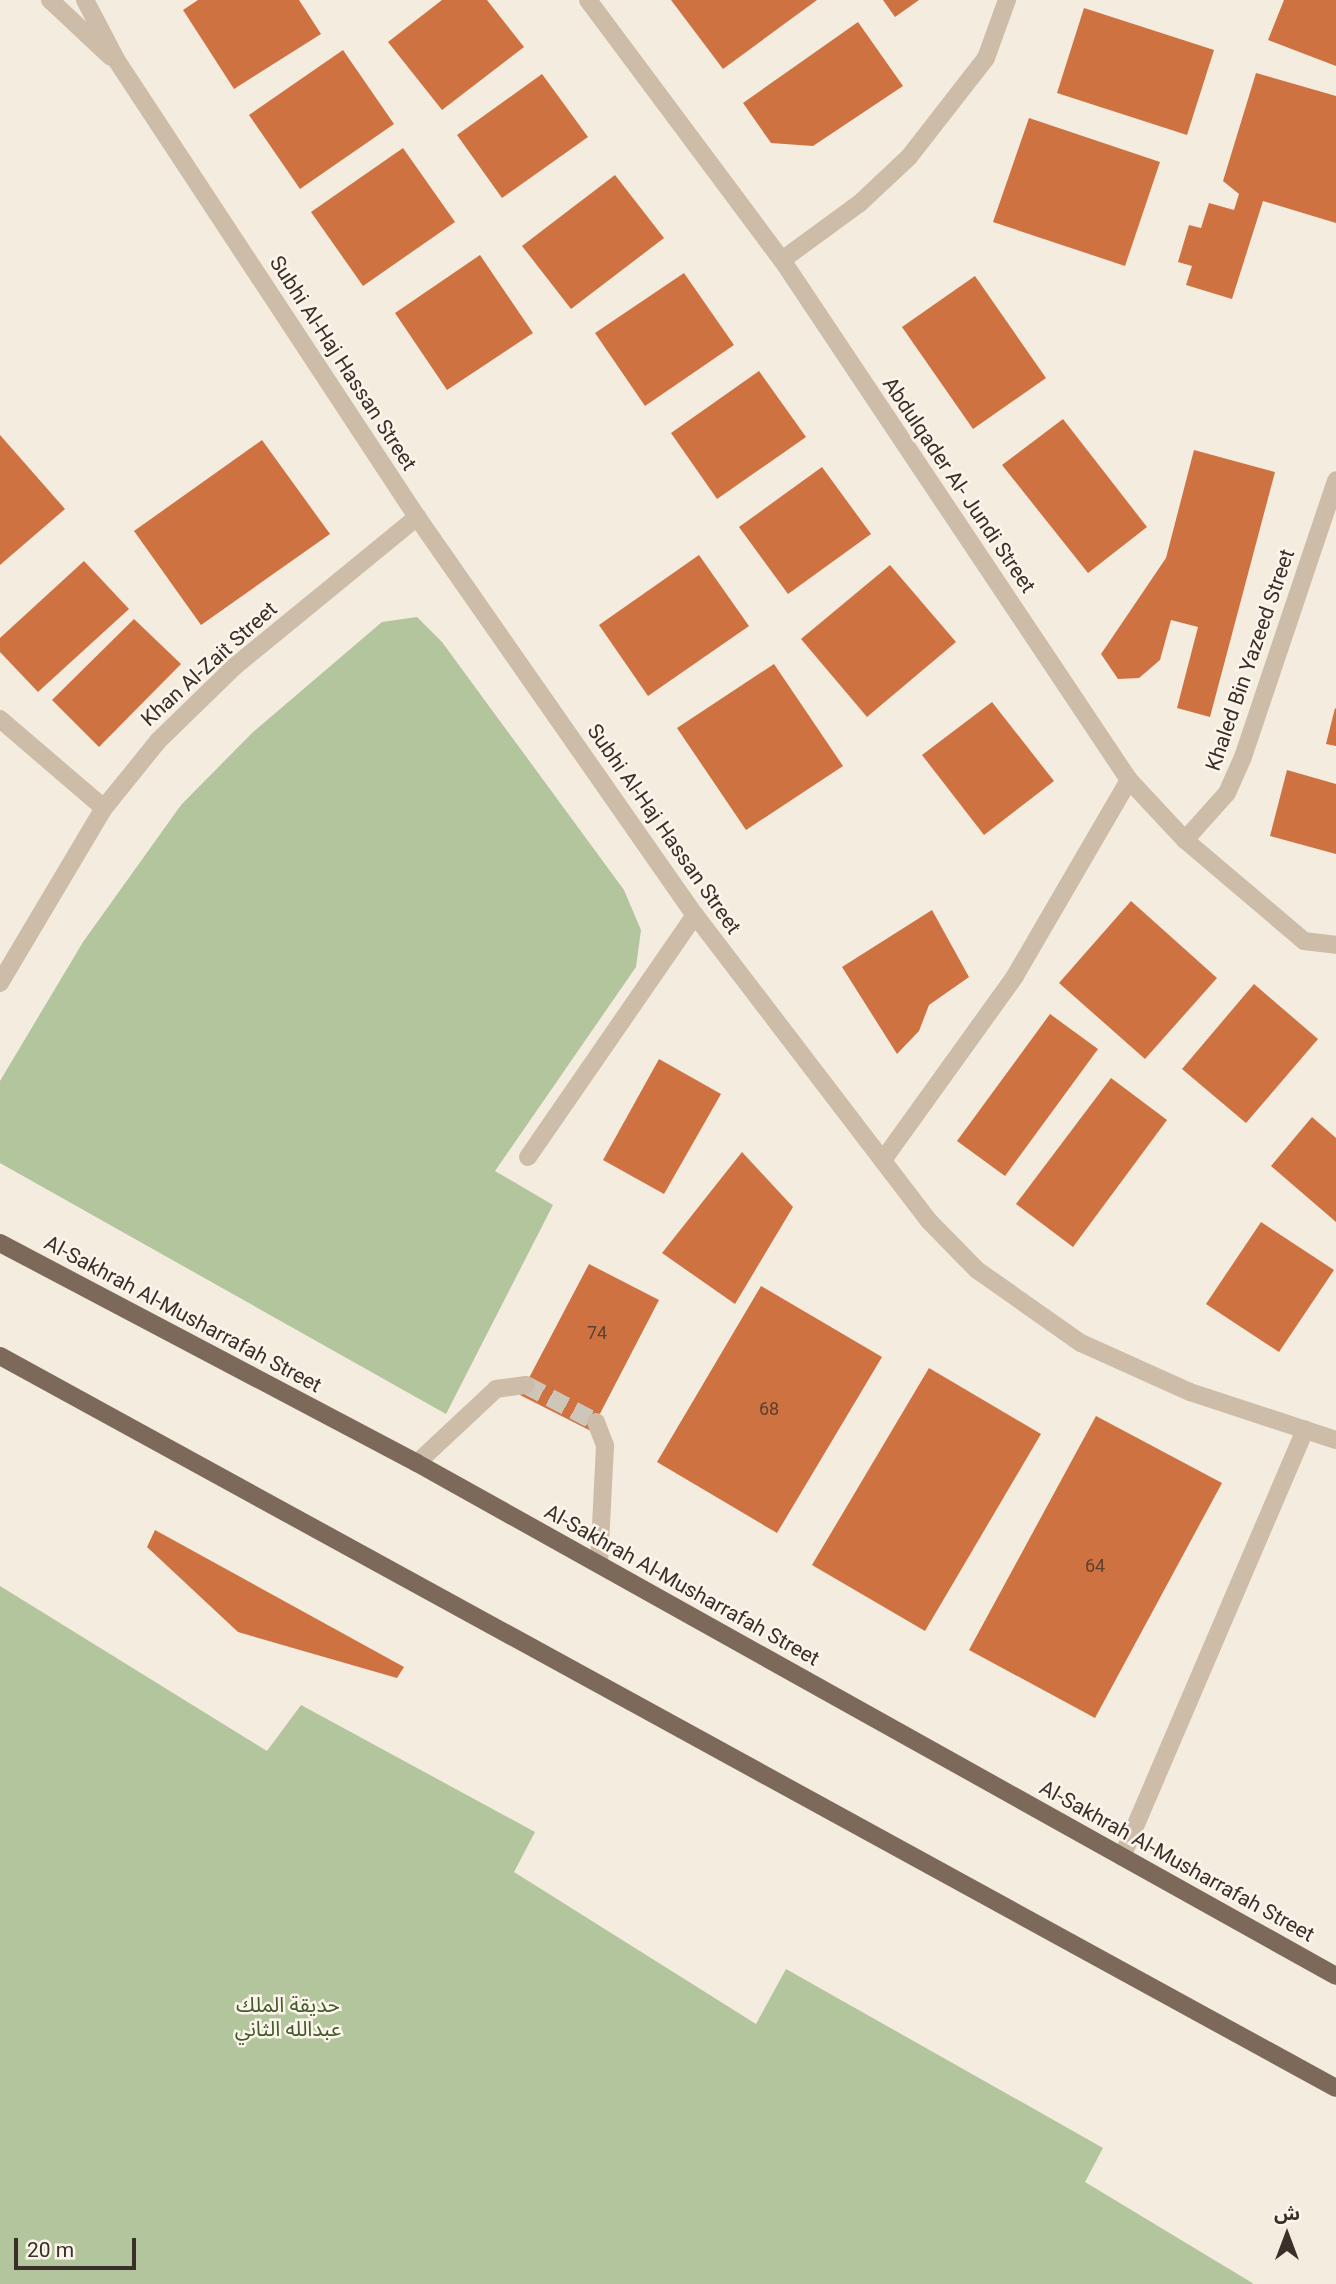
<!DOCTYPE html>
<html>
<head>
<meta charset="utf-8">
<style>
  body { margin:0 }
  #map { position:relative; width:1336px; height:2284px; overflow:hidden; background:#f4ecde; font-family:Roboto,"Noto Sans Arabic",sans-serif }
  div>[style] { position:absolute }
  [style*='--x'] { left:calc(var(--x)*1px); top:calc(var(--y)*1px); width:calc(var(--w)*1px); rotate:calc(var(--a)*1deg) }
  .green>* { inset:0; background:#b3c59c }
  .building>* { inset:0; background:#ce7242 }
  .minor-tunnel>* { height:18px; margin-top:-9px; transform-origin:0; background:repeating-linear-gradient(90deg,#cfc6ba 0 18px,transparent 0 27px) }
  .minor>* { height:18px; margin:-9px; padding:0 9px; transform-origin:9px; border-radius:9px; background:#cdbda8 }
  .major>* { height:18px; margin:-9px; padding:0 9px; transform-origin:9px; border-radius:9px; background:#7d6959 }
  span { translate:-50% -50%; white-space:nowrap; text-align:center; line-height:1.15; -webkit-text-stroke:5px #fbf5eb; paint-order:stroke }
  .number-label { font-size:18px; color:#5f402f }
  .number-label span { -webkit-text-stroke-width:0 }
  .street-label { font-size:21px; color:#3a3029 }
  .park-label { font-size:21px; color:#445a2b }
  .north { position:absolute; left:1252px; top:2200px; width:70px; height:70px; -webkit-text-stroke:5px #fbf5eb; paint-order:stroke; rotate:0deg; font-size:19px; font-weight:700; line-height:28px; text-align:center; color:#3a3029 }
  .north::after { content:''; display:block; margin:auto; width:24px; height:32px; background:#3a3029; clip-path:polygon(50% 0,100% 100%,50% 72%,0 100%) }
  .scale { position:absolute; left:14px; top:2238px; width:122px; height:32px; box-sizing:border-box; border:4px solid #3a3029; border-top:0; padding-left:9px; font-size:21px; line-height:24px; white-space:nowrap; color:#3a3029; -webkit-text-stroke:5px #fbf5eb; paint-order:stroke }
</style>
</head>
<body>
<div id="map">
  <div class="green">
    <i style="clip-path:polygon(417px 617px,442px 642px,624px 890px,641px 930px,636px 967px,495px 1171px,553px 1205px,446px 1414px,0 1163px,0 1081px,83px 942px,181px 805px,253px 732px,382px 622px)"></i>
    <i style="clip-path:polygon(0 1586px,267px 1751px,301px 1705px,535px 1832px,514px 1872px,756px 2024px,786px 1969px,1103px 2148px,1085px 2182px,1254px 2284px,0 2284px)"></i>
  </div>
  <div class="building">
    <i style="clip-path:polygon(198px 0,299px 0,321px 34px,234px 89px,183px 10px)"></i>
    <i style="clip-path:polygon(442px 0,487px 0,524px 47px,442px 110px,388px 42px)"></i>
    <i style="clip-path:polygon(671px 0,817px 0,723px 69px)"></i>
    <i style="clip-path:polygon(883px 0,919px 0,895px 17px)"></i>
    <i style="clip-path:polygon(1284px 0,1336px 0,1336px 66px,1268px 40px)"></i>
    <i style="clip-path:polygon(1084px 8px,1214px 50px,1187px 135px,1057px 93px)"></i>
    <i style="clip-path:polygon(858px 22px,903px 86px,813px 146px,771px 143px,743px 103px)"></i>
    <i style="clip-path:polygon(343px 50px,394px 124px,300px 189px,249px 115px)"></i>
    <i style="clip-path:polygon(1256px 73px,1336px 96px,1336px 223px,1263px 201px,1232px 299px,1186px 285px,1192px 266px,1178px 262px,1189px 225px,1201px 228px,1209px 203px,1234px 210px,1239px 194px,1223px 181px)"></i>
    <i style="clip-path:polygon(542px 74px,588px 137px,502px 198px,457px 135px)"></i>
    <i style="clip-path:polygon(1029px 118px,1160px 162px,1125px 266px,993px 222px)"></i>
    <i style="clip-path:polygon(403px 148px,455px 222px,363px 286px,311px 212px)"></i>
    <i style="clip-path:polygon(615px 175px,664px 238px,571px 309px,522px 246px)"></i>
    <i style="clip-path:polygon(480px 255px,533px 333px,447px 390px,395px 313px)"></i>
    <i style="clip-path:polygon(684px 273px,734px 345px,645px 406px,595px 333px)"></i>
    <i style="clip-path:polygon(975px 276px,1046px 378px,973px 429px,902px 327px)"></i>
    <i style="clip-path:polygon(759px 371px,806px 437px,717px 499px,671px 433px)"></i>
    <i style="clip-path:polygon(1063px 419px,1147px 527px,1088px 573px,1002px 465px)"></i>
    <i style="clip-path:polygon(0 435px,65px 509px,0 565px)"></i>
    <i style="clip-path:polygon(262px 440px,330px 534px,201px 625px,134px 531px)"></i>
    <i style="clip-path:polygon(1194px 450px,1275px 472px,1210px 717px,1177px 708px,1198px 627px,1171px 620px,1160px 660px,1139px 678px,1118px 679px,1101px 654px,1166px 558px)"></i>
    <i style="clip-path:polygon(822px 467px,871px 534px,788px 594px,739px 527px)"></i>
    <i style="clip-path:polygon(699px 555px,749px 626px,648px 696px,599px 625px)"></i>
    <i style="clip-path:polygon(84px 561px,129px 609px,38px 692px,0 652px,0 638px)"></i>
    <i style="clip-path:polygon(890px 565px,956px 642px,867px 717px,801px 639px)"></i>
    <i style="clip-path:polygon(134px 619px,181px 664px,99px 747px,52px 700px)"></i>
    <i style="clip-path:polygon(774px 664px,843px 766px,746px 830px,677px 728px)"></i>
    <i style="clip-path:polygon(992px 702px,1054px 781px,984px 835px,922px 755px)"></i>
    <i style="clip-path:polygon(1335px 708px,1336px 709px,1336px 746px,1326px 744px)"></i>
    <i style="clip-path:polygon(1287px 770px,1336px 784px,1336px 854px,1270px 836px)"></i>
    <i style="clip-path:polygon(1131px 901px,1217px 978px,1145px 1059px,1059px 983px)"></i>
    <i style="clip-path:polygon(932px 910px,969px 977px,929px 1005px,919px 1031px,897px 1054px,842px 967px)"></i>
    <i style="clip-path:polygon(1254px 984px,1318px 1039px,1246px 1123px,1182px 1069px)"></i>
    <i style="clip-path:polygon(1050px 1014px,1098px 1049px,1005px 1176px,957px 1141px)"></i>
    <i style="clip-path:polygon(659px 1059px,721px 1094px,664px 1194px,603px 1160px)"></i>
    <i style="clip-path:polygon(1111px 1078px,1167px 1120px,1073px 1247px,1016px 1204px)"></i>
    <i style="clip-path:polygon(1312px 1117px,1336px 1138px,1336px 1222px,1271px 1166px)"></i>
    <i style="clip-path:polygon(742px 1152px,793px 1207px,735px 1304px,662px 1253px)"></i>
    <i style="clip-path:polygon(1261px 1222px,1334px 1270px,1279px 1352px,1206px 1304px)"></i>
    <i style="clip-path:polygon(589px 1264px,659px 1300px,591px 1431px,520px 1395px)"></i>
    <i style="clip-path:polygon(761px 1286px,882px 1357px,777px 1533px,657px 1462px)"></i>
    <i style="clip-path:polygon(929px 1368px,1041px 1434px,925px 1631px,812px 1565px)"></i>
    <i style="clip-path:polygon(1096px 1416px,1222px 1483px,1095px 1718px,969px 1650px)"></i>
    <i style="clip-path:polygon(155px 1530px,404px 1667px,397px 1678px,238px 1632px,147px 1547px)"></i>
  </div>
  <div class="minor-tunnel">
    <i style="--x:526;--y:1385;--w:79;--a:27.9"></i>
  </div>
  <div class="minor">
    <i style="--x:50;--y:0;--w:83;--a:43.1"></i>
    <i style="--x:85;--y:0;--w:69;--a:62.3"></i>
    <i style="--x:117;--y:61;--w:546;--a:56.66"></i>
    <i style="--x:417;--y:517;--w:485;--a:55.1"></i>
    <i style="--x:695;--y:915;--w:385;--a:52.6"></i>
    <i style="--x:929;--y:1221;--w:69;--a:45.6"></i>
    <i style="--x:977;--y:1270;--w:127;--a:35.1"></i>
    <i style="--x:1081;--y:1343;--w:120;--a:24.2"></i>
    <i style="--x:1190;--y:1392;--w:154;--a:18.2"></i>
    <i style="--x:588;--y:0;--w:324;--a:53.3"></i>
    <i style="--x:782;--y:260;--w:625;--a:56.28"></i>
    <i style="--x:1129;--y:780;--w:82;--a:47"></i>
    <i style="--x:1185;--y:840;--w:156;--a:40.3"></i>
    <i style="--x:1304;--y:941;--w:32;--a:7"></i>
    <i style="--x:782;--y:260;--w:97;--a:-36.2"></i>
    <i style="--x:860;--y:203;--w:67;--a:-43.2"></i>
    <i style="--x:909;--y:157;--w:125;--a:-52.1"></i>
    <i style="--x:986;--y:58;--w:62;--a:-70.1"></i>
    <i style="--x:0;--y:719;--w:137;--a:40.6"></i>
    <i style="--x:1185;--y:840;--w:63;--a:-48.2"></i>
    <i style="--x:1227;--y:793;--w:39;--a:-66"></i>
    <i style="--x:1243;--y:757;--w:292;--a:-71.4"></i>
    <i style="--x:0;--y:983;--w:204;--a:-59.3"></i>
    <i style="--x:104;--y:808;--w:86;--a:-51.1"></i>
    <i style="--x:158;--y:741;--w:106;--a:-44.2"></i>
    <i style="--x:234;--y:667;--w:237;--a:-39.3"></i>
    <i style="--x:528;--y:1157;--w:294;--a:-55.4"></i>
    <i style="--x:883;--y:1160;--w:226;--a:-54.3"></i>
    <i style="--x:1015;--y:976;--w:227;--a:-59.8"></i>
    <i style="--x:596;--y:1422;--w:26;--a:69"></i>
    <i style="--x:605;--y:1446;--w:118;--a:92.9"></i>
    <i style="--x:417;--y:1463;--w:108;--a:-43.1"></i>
    <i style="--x:496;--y:1389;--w:30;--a:-8"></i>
    <i style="--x:1122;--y:1857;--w:465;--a:-66.8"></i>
  </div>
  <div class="major">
    <i style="--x:0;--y:1243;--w:471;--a:27.8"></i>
    <i style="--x:417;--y:1463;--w:1052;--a:29.17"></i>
    <i style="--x:0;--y:1356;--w:1523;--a:28.72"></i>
  </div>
  <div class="number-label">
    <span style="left:597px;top:1333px">74</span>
    <span style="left:769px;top:1409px">68</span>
    <span style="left:1095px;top:1566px">64</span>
  </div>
  <div class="street-label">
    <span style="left:343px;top:363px;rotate:57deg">Subhi Al-Haj Hassan Street</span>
    <span style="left:959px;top:485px;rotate:56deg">Abdulqader Al- Jundi Street</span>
    <span style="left:1250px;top:660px;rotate:-71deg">Khaled Bin Yazeed Street</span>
    <span style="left:209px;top:664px;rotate:-42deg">Khan Al-Zait Street</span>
    <span style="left:664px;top:829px;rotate:55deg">Subhi Al-Haj Hassan Street</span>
    <span style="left:183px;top:1314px;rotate:28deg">Al-Sakhrah Al-Musharrafah Street</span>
    <span style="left:682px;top:1585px;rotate:29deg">Al-Sakhrah Al-Musharrafah Street</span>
    <span style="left:1177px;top:1861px;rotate:29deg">Al-Sakhrah Al-Musharrafah Street</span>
  </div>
  <div class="park-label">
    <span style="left:288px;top:2017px">حديقة الملك<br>عبدالله الثاني</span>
  </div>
  <div class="north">ش</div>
  <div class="scale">20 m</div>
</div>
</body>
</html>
